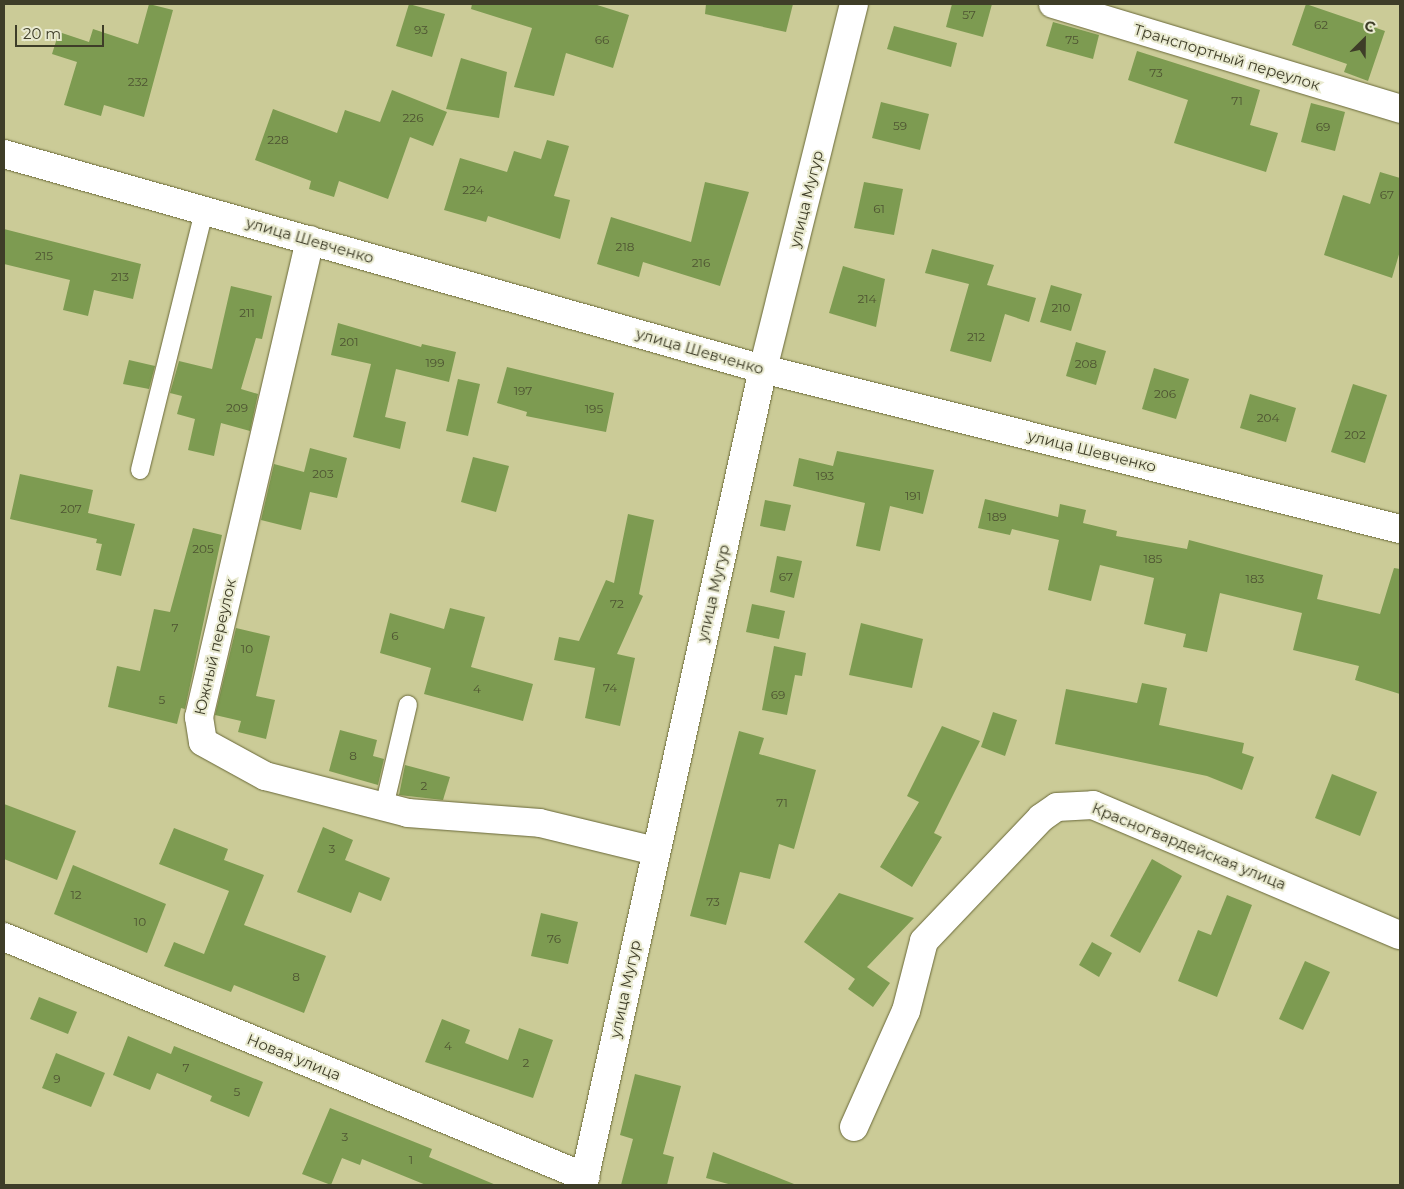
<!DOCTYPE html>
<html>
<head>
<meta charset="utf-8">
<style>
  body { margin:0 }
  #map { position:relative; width:1404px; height:1189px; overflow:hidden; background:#cbcb97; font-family:Montserrat,sans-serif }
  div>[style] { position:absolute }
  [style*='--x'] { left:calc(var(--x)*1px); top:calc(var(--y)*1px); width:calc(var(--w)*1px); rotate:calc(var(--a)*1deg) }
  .building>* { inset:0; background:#7d9b51 }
  .roads { filter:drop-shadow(0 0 1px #696838) drop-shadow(0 0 1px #696838) }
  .service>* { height:18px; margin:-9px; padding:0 9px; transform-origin:9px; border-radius:9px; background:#fff }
  .minor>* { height:28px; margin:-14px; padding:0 14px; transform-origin:14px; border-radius:14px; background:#fff }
  .tertiary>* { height:28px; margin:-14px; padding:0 14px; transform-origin:14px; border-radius:14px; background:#fff }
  span { translate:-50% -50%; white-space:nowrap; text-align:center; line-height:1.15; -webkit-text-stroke:4px #e9ead0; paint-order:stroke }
  .number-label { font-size:12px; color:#4e5432 }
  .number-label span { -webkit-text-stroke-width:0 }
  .street-label { font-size:15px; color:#3e3d28 }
  .frame { position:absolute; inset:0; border:5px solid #3e3d28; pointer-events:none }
  .north { position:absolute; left:1339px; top:15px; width:50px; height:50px; -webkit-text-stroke:4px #e9ead0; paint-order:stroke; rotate:23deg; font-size:14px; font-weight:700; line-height:20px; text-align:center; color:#3e3d28 }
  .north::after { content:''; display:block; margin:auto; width:18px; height:22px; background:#3e3d28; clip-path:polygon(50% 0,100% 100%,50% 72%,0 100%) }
  .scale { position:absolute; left:15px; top:25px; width:89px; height:22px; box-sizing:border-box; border:2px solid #3e3d28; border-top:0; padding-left:6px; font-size:15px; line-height:18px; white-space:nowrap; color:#3e3d28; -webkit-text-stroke:4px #e9ead0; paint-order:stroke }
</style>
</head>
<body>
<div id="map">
  <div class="building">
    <i style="clip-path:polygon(149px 4px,173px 10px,144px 117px,104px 105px,101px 116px,64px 105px,77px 62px,52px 54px,59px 32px,89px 42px,93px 29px,138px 44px)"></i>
    <i style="clip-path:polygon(409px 4px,445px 14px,432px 57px,396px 46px)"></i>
    <i style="clip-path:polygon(472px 4px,594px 4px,629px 15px,613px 68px,566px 53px,554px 96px,514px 87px,532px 28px,471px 9px)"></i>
    <i style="clip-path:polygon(706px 4px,793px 4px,786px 32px,705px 14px)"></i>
    <i style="clip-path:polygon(952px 4px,992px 4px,983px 37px,946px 27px)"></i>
    <i style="clip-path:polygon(1306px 4px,1385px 31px,1368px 81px,1344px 72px,1347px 64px,1292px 45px)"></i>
    <i style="clip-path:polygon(1053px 22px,1099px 35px,1093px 59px,1046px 46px)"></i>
    <i style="clip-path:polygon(894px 26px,957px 43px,951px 67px,887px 49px)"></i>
    <i style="clip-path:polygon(1137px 51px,1260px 90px,1250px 125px,1278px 133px,1266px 172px,1174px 143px,1188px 100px,1128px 80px)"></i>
    <i style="clip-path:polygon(461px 58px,507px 72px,499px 118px,446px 109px)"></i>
    <i style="clip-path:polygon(392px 90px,447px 112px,433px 146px,410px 137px,388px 199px,339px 181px,334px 197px,309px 189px,311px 181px,255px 160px,273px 109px,337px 133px,345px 110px,380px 122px)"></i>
    <i style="clip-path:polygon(881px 102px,929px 114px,920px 150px,872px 138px)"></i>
    <i style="clip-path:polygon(1311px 103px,1345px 112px,1335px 151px,1301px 142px)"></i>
    <i style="clip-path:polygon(547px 140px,569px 146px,554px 196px,570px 200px,560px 239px,488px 216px,486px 222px,444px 210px,460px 158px,507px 172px,514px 151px,541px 159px)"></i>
    <i style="clip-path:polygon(1380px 172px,1400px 178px,1400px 251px,1392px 278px,1324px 255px,1343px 195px,1370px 204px)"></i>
    <i style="clip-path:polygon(705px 182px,749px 192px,720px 286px,643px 262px,639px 277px,597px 264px,611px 217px,691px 242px)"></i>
    <i style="clip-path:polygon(864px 182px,903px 189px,894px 235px,854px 228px)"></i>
    <i style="clip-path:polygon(4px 229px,141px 264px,133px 299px,94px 290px,88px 316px,63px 310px,70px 280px,4px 264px)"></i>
    <i style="clip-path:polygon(932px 249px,994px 265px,987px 285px,1036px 298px,1029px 322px,1005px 314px,991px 362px,950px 351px,969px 284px,925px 273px)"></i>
    <i style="clip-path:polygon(843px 266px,885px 279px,876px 327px,829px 313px)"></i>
    <i style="clip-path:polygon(1051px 285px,1082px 294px,1071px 331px,1040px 322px)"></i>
    <i style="clip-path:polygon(231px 286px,272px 296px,262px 339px,256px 338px,241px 389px,258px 394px,250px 431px,221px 423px,214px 456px,188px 450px,195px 419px,177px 414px,182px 396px,170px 393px,179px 361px,212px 369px)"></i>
    <i style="clip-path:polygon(338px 323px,421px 347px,422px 344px,456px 352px,449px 382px,396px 369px,385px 417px,406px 422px,400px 449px,353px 437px,371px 364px,331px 355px)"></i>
    <i style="clip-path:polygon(1076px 342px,1106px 351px,1096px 385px,1066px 376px)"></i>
    <i style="clip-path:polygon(129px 360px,155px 366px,149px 389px,123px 384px)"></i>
    <i style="clip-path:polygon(507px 367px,614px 393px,606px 432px,526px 416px,527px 412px,497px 403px)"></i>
    <i style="clip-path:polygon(1154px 368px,1189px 379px,1176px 419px,1142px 409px)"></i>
    <i style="clip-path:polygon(458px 379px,480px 384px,468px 436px,446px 431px)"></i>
    <i style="clip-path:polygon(1353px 384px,1387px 395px,1365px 463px,1331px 452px)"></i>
    <i style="clip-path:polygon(1250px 394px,1296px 408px,1286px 442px,1240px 428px)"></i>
    <i style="clip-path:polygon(310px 448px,347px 458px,337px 498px,310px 492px,301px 530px,261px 520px,274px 464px,304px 472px)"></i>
    <i style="clip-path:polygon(837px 451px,934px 470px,923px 514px,890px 506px,880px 551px,856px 546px,865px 503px,793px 486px,799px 458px,833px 466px)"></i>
    <i style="clip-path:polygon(473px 457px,509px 466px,496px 512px,461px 502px)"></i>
    <i style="clip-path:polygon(20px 474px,93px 490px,88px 513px,135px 524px,121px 576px,96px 570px,102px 544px,96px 543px,97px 539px,10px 519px)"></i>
    <i style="clip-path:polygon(985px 499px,1058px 517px,1060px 504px,1086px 510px,1083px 523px,1117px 531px,1116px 536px,1187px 549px,1189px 540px,1323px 575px,1317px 599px,1380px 614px,1394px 568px,1400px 569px,1400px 694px,1355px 680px,1359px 666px,1293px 650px,1302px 613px,1220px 593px,1207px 652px,1183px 647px,1186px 634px,1144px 624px,1154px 578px,1100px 565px,1091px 601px,1048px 590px,1059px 540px,1012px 529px,1010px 535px,978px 528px)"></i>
    <i style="clip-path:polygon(765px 500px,791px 505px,785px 531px,760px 526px)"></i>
    <i style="clip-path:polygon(628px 514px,654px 520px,639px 594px,643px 596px,617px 654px,635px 658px,620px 726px,585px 718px,595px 668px,554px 660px,559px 637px,579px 641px,606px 580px,614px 583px)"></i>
    <i style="clip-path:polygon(193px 528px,222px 535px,185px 709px,181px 708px,177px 724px,108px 707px,117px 666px,140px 671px,154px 609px,170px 612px)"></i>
    <i style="clip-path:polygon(777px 556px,802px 561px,794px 598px,770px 592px)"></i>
    <i style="clip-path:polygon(752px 604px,785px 611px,779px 639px,746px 632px)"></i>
    <i style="clip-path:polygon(450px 608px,485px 617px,471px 667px,533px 684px,523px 721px,424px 694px,431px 668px,380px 653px,390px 613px,444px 629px)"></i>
    <i style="clip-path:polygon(861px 623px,923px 639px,912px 688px,849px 675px)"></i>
    <i style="clip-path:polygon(236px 628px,270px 636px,256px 696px,275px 700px,266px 739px,238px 732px,241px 721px,215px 715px)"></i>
    <i style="clip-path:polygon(774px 646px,806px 653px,802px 676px,795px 675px,787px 715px,762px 710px)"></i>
    <i style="clip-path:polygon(1142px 683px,1167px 688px,1159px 725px,1244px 743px,1242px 753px,1254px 757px,1242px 790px,1207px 776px,1055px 744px,1066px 689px,1137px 703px)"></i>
    <i style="clip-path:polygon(993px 712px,1017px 720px,1005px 756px,981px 747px)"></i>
    <i style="clip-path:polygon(942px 726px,980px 741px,934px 833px,942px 837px,912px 887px,880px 867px,919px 802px,907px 796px)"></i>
    <i style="clip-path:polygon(340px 730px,377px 740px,373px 756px,384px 759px,378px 785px,329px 771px)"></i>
    <i style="clip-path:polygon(739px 731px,764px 738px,759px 754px,816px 770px,794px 849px,779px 844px,770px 879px,740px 872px,726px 925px,690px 916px)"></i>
    <i style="clip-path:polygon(405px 765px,450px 777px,443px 800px,399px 795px)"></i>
    <i style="clip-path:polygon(1332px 774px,1377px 792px,1360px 836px,1315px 818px)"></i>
    <i style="clip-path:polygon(4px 804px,76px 831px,57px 880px,4px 859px)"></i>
    <i style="clip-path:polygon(323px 827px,353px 840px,345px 860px,390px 878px,381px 901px,359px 892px,351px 913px,297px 892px)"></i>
    <i style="clip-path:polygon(174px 828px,228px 849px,224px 860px,264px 875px,244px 925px,326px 956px,304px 1013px,234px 985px,231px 992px,164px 966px,174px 942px,204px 954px,229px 891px,159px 864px)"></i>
    <i style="clip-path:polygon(1152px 859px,1182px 876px,1140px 953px,1110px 936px)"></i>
    <i style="clip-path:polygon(73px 865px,166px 904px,147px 953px,54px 914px)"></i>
    <i style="clip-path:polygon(839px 893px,914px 918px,867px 967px,890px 983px,873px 1007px,848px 989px,855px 979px,804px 942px)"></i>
    <i style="clip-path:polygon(1227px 895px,1252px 905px,1217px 997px,1178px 981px,1198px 930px,1211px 935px)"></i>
    <i style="clip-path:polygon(541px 913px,578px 922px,568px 964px,531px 956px)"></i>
    <i style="clip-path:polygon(1092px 942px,1112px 953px,1099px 977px,1079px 965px)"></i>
    <i style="clip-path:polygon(1305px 961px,1330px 972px,1303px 1030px,1279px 1019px)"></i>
    <i style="clip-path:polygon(39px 997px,77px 1012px,68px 1034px,30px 1019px)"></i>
    <i style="clip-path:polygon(442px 1019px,470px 1030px,465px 1043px,508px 1060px,519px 1028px,553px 1040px,533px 1098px,425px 1062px)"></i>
    <i style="clip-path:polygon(128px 1036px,171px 1054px,174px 1046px,263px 1082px,249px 1117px,210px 1101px,212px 1096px,157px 1073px,150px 1090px,113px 1075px)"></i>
    <i style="clip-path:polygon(56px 1053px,105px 1073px,91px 1107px,42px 1088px)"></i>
    <i style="clip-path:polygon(635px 1074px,681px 1086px,663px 1154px,674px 1157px,667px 1185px,621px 1185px,633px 1139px,620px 1135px)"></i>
    <i style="clip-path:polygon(330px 1108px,432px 1149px,429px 1157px,496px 1185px,426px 1185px,362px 1159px,360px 1165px,342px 1158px,331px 1185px,302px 1174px)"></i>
    <i style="clip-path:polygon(713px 1152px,794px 1184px,793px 1185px,732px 1185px,706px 1178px)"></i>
  </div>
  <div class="roads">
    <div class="service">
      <i style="--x:140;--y:470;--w:267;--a:-76.1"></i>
      <i style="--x:384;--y:807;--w:105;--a:-76.8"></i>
    </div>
    <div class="minor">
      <i style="--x:1053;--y:4;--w:363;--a:16.8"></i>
      <i style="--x:310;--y:240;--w:490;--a:103.1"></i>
      <i style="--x:199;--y:717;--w:25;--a:81"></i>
      <i style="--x:203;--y:742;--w:71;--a:28.7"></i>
      <i style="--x:265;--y:776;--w:148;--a:14.5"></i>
      <i style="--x:408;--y:813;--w:132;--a:4.3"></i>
      <i style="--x:540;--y:823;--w:118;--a:13.7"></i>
      <i style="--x:4;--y:937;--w:629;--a:22.44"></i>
      <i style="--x:854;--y:1127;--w:127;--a:-65.9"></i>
      <i style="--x:906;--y:1011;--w:72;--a:-75.6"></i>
      <i style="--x:924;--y:941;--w:170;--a:-46.4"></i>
      <i style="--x:1041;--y:818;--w:19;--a:-35"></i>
      <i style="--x:1057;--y:807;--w:36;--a:-3"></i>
      <i style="--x:1093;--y:805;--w:333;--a:23"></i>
      <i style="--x:583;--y:1185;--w:836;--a:-77.56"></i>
      <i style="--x:763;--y:369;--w:376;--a:-76"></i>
    </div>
    <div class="tertiary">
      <i style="--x:4;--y:154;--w:789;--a:15.82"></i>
      <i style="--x:763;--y:369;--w:657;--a:14.1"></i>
    </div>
  </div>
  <div class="number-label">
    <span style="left:969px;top:15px">57</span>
    <span style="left:1321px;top:25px">62</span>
    <span style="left:421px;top:30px">93</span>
    <span style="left:602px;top:40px">66</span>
    <span style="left:1072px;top:40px">75</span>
    <span style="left:1156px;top:73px">73</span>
    <span style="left:138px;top:82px">232</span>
    <span style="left:1237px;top:101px">71</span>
    <span style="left:413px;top:118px">226</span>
    <span style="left:900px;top:126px">59</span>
    <span style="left:1323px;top:127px">69</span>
    <span style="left:278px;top:140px">228</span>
    <span style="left:473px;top:190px">224</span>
    <span style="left:1387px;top:195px">67</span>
    <span style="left:879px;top:209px">61</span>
    <span style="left:625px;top:247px">218</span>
    <span style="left:44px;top:256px">215</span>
    <span style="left:701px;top:263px">216</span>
    <span style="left:120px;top:277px">213</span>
    <span style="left:867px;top:299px">214</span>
    <span style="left:1061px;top:308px">210</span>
    <span style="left:247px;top:313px">211</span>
    <span style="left:976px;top:337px">212</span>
    <span style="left:349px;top:342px">201</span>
    <span style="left:435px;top:363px">199</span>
    <span style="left:1086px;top:364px">208</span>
    <span style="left:523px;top:391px">197</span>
    <span style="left:1165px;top:394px">206</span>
    <span style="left:237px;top:408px">209</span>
    <span style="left:594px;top:409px">195</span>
    <span style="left:1268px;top:418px">204</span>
    <span style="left:1355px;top:435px">202</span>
    <span style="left:323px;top:474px">203</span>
    <span style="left:825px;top:476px">193</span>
    <span style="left:913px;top:496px">191</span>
    <span style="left:71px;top:509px">207</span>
    <span style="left:997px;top:517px">189</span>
    <span style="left:203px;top:549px">205</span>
    <span style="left:1153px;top:559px">185</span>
    <span style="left:786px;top:577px">67</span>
    <span style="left:1255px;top:579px">183</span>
    <span style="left:617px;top:604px">72</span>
    <span style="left:175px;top:628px">7</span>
    <span style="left:395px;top:636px">6</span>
    <span style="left:247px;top:649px">10</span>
    <span style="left:610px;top:688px">74</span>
    <span style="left:477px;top:689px">4</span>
    <span style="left:778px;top:695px">69</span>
    <span style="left:162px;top:700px">5</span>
    <span style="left:353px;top:756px">8</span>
    <span style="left:424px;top:786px">2</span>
    <span style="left:782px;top:803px">71</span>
    <span style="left:332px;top:849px">3</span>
    <span style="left:76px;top:895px">12</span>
    <span style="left:713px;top:902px">73</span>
    <span style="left:140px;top:922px">10</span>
    <span style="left:554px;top:939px">76</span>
    <span style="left:296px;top:977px">8</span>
    <span style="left:448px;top:1046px">4</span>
    <span style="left:526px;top:1063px">2</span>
    <span style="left:186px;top:1068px">7</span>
    <span style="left:57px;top:1079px">9</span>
    <span style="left:237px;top:1092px">5</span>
    <span style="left:345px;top:1137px">3</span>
    <span style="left:411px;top:1160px">1</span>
  </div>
  <div class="street-label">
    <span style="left:1227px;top:57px;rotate:17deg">Транспортный переулок</span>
    <span style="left:806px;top:199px;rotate:-76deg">улица Мугур</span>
    <span style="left:310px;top:240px;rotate:16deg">улица Шевченко</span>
    <span style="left:700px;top:351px;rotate:16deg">улица Шевченко</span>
    <span style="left:1092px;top:451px;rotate:14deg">улица Шевченко</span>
    <span style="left:713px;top:593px;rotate:-77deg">улица Мугур</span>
    <span style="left:215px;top:647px;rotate:-77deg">Южный переулок</span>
    <span style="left:1189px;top:846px;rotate:22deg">Красногвардейская улица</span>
    <span style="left:625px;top:989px;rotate:-78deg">улица Мугур</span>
    <span style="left:294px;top:1057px;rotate:22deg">Новая улица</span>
  </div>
  <div class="frame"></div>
  <div class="north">С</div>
  <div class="scale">20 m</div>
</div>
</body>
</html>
